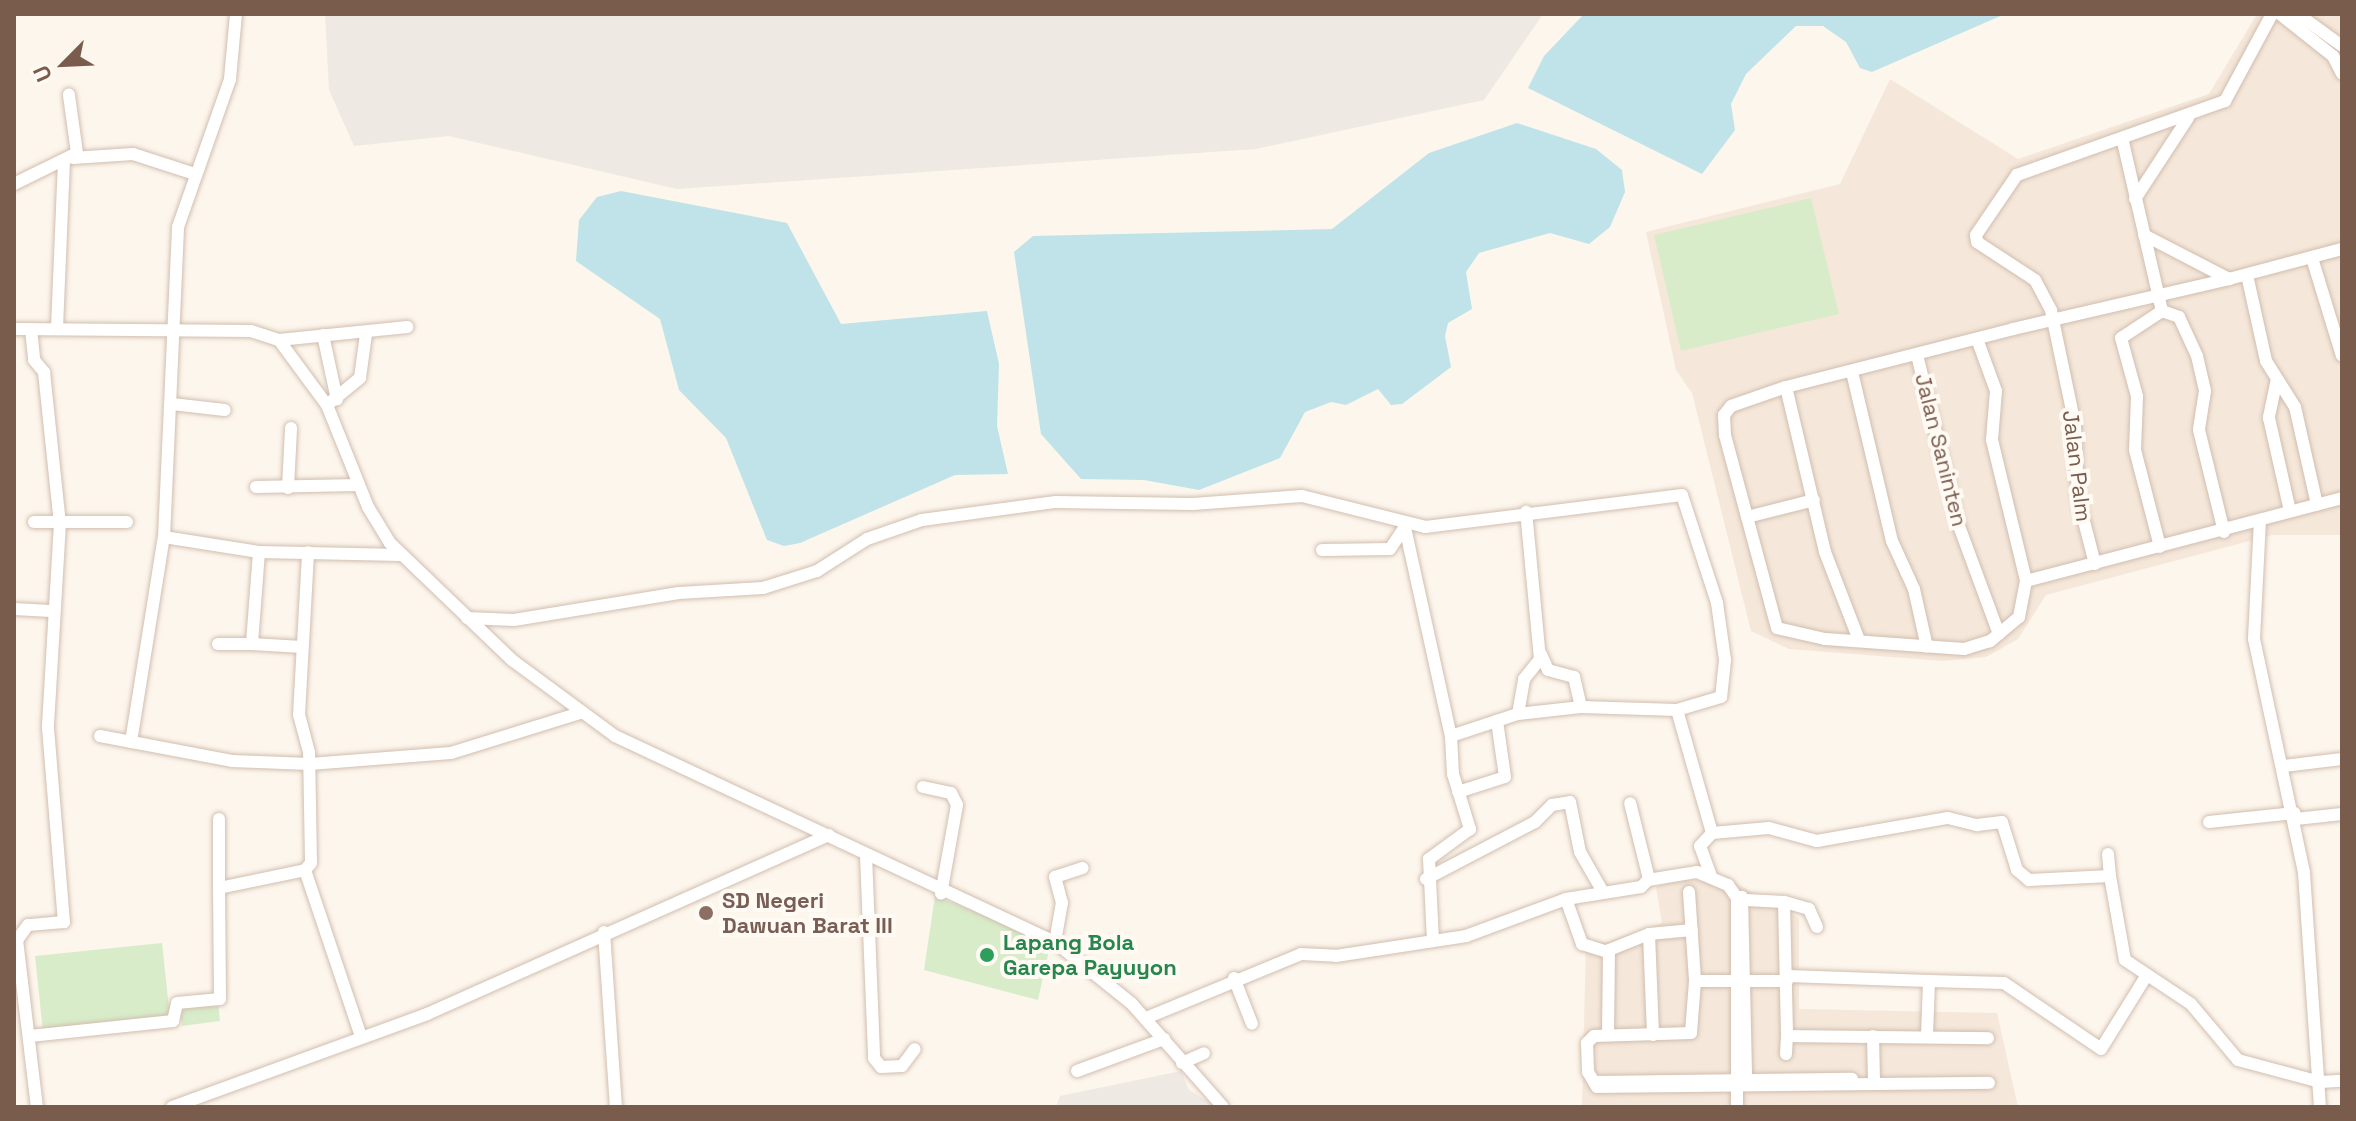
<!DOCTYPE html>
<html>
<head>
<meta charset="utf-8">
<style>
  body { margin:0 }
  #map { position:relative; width:2356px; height:1121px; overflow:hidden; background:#fdf6ec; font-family:"Space Grotesk",sans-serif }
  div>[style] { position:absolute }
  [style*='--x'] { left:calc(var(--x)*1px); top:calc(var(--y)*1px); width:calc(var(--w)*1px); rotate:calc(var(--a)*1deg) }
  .residential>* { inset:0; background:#f5e8da }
  .industrial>* { inset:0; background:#efe9e4 }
  .green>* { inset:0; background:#d8ecc9 }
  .water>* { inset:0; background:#bfe3e8 }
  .roads { filter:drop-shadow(0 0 2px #d1beb0) drop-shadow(0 0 2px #d1beb0) }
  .minor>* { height:12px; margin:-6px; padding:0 6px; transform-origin:6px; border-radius:6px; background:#fff }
  .dots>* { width:22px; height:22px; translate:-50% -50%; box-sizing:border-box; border:4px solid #fffaf3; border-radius:50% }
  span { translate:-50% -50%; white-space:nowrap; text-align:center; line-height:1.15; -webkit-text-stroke:8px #fffaf3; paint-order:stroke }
  .street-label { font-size:22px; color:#7a5c4d }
  .education-label { font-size:22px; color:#785e54; font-weight:700 }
  .left { translate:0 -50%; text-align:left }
  .leisure-label { font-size:22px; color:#27864d; font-weight:700 }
  .frame { position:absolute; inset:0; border:16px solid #7a5c4d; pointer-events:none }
  .north { position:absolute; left:24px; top:24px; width:80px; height:80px; -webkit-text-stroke:6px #fffaf3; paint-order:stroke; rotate:246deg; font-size:22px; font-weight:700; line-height:32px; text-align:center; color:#7a5c4d }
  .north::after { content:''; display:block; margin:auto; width:28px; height:36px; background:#7a5c4d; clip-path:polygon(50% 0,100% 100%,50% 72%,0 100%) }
</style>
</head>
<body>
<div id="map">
  <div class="residential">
    <i style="clip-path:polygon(2257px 14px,2342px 14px,2342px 535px,2272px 535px,2046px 595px,2018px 639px,1986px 657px,1943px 661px,1789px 649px,1751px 631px,1692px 393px,1676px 370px,1646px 232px,1840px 184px,1890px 79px,2018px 159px,2209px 94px)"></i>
    <i style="clip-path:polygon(1679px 880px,1732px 881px,1799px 918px,1799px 1009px,1997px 1013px,2018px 1107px,1582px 1107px,1586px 942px,1608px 942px,1662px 923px,1656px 887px)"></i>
  </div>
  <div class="industrial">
    <i style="clip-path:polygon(325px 14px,1543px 14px,1484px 100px,1256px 149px,677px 189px,449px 136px,354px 146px,329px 90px)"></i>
    <i style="clip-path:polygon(1181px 1071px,1189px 1090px,1218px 1107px,1056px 1107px,1060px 1096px)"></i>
  </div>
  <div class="green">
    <i style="clip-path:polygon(1811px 198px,1839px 314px,1681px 351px,1654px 235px)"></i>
    <i style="clip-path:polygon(935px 896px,1051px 941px,1038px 1000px,924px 970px)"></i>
    <i style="clip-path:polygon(162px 943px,170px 1018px,43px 1032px,35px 956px)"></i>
    <i style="clip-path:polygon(218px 1002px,220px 1021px,182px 1026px,179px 1006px)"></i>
  </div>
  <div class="water">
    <i style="clip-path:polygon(1584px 14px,2005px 14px,1872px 72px,1860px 68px,1846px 42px,1823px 26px,1796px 26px,1746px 74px,1731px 104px,1735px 130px,1702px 174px,1528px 88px,1544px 56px)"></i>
    <i style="clip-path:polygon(1517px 123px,1596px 149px,1622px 170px,1625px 192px,1610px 227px,1589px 244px,1550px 233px,1479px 253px,1466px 272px,1472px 309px,1448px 323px,1445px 336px,1451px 367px,1402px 404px,1391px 405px,1378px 389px,1346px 405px,1331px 402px,1305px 412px,1280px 458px,1199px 490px,1144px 480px,1081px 479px,1041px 434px,1014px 252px,1033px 236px,1332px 229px,1429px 153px)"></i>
    <i style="clip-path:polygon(621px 191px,787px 223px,841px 324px,987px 311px,999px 364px,997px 426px,1008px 474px,955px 475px,800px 543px,784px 546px,767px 540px,726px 438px,679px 390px,660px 319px,576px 261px,579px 220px,597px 197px)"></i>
  </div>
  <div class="roads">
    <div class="minor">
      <i style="--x:2280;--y:14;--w:68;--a:38.4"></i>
      <i style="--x:2333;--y:56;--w:20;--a:63"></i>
      <i style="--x:2298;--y:14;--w:54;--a:36"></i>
      <i style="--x:2123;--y:142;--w:173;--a:77"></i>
      <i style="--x:2162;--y:311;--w:49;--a:146.6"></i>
      <i style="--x:2121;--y:338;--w:60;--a:74.6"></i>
      <i style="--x:2137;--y:396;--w:54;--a:92.1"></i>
      <i style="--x:2135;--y:450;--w:100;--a:75.5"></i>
      <i style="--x:73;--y:158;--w:60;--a:-3.8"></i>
      <i style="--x:133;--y:154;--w:65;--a:17.9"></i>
      <i style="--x:14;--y:184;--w:70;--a:-26.2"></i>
      <i style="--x:77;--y:153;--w:59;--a:-97.9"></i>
      <i style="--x:2135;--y:199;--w:97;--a:-56.8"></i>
      <i style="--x:2144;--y:235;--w:96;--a:27.4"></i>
      <i style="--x:2312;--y:258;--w:102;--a:73"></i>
      <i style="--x:2247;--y:275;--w:88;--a:77.5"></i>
      <i style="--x:2266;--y:361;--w:54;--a:57.8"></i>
      <i style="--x:2295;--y:407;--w:100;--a:77.3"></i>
      <i style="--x:2162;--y:311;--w:18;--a:19"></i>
      <i style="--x:2179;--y:317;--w:43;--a:65.2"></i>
      <i style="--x:2197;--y:356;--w:36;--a:77"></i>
      <i style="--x:2205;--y:391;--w:39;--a:99"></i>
      <i style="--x:2199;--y:430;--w:105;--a:76.2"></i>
      <i style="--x:57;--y:328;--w:168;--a:-87.6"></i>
      <i style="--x:14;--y:329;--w:237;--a:0.5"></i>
      <i style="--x:251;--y:331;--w:29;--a:18"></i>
      <i style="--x:279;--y:340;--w:81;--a:53.6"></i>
      <i style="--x:327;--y:405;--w:110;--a:68.1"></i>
      <i style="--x:368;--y:507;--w:42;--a:58.6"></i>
      <i style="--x:390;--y:543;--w:169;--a:43.8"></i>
      <i style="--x:512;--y:660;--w:128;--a:36.4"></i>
      <i style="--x:615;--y:736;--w:486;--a:25.1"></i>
      <i style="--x:1055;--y:942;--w:99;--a:38.8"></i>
      <i style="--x:1132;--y:1004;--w:137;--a:48.5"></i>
      <i style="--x:31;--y:329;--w:31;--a:84"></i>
      <i style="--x:34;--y:360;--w:16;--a:50"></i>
      <i style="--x:44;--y:372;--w:152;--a:84"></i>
      <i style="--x:60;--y:523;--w:205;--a:93.4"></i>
      <i style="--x:48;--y:728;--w:195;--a:85.3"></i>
      <i style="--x:64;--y:922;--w:36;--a:175"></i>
      <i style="--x:28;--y:925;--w:19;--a:126"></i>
      <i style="--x:17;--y:940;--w:168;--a:83.2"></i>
      <i style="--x:323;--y:335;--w:66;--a:77.8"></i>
      <i style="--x:1977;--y:339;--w:55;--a:69.9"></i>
      <i style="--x:1996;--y:391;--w:49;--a:94.7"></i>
      <i style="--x:1992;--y:440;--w:145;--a:76.4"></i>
      <i style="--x:2026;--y:581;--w:37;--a:101"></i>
      <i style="--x:2019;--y:617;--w:38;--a:140"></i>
      <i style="--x:1990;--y:641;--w:27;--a:163"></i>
      <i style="--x:1964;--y:649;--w:139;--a:-175.9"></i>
      <i style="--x:1825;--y:639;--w:49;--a:-167.1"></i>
      <i style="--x:1777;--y:628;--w:200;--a:-105.1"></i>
      <i style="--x:1725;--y:435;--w:20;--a:-93"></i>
      <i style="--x:1724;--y:415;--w:11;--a:-52"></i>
      <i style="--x:1731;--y:406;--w:58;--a:-19.1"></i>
      <i style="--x:1786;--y:387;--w:234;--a:-14.3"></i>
      <i style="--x:2013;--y:329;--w:222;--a:-13"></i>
      <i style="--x:2229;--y:279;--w:117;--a:-14.9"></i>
      <i style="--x:279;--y:340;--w:129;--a:-5.8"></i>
      <i style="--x:1917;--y:355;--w:176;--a:76.2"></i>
      <i style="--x:1959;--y:526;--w:115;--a:69.7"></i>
      <i style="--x:1852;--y:372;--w:174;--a:76.7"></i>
      <i style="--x:1892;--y:541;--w:53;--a:65.4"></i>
      <i style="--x:1914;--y:589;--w:59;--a:77.4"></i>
      <i style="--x:2277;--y:379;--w:40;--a:102"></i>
      <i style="--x:2269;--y:418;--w:95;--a:77.3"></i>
      <i style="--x:1786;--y:387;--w:170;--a:76.7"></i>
      <i style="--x:1825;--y:552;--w:94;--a:68.9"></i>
      <i style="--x:172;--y:404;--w:53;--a:6.5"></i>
      <i style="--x:327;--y:405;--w:43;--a:-39.3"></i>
      <i style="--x:360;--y:378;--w:44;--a:-82.2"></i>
      <i style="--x:256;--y:487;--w:103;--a:-1.1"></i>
      <i style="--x:288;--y:488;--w:60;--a:-87.1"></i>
      <i style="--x:1747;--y:517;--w:69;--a:-14.2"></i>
      <i style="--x:2260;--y:520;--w:119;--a:92.9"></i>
      <i style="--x:2254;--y:639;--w:239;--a:77.9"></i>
      <i style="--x:2304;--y:873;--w:235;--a:86.1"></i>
      <i style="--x:34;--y:522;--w:93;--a:0"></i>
      <i style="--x:1404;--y:523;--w:218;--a:77.6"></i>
      <i style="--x:1451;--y:736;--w:38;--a:87"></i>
      <i style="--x:1453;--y:774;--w:58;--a:72.8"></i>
      <i style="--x:1470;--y:829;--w:51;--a:143.8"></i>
      <i style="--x:1429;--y:859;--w:81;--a:87.2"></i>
      <i style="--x:164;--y:537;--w:96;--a:9"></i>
      <i style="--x:259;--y:552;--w:142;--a:1.2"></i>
      <i style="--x:1322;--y:550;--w:68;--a:-0.8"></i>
      <i style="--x:1390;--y:549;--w:27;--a:-56"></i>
      <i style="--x:259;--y:552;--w:92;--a:94.4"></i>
      <i style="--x:252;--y:644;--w:50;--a:3.4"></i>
      <i style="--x:2095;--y:564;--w:68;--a:-104.4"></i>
      <i style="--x:2078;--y:498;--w:73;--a:-92.4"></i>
      <i style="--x:2075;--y:425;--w:117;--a:-101.8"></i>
      <i style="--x:2051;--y:310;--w:34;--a:-118"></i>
      <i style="--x:2035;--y:280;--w:69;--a:-146.8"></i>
      <i style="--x:1977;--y:242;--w:7;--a:-98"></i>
      <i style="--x:1976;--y:235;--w:73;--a:-55.7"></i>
      <i style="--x:2017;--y:175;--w:221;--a:-19.6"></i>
      <i style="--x:2225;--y:101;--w:99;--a:-61.6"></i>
      <i style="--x:2026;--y:581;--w:327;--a:-14.7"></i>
      <i style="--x:14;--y:609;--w:37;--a:3"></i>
      <i style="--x:467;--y:618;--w:47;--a:2.4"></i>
      <i style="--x:514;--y:620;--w:167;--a:-9.3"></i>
      <i style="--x:679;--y:593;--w:84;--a:-3.4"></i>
      <i style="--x:763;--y:588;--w:57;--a:-17.5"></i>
      <i style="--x:817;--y:571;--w:59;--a:-32.6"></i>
      <i style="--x:867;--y:539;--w:58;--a:-19.1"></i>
      <i style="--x:922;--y:520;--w:135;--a:-7.7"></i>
      <i style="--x:1056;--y:502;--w:137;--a:0.8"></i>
      <i style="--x:1193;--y:504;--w:109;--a:-4.2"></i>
      <i style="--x:1302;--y:496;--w:127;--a:14.1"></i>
      <i style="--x:1425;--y:527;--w:259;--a:-7.1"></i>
      <i style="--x:1682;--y:495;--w:114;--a:72"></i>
      <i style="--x:1717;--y:603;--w:58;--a:82"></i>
      <i style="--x:1725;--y:660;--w:37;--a:96"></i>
      <i style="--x:1721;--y:697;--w:46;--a:163.5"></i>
      <i style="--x:1677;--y:710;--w:96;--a:-178.2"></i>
      <i style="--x:1581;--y:707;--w:31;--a:-103"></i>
      <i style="--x:1574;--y:677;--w:27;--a:-165"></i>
      <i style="--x:1548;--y:670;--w:17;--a:-114"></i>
      <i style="--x:218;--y:644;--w:34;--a:0"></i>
      <i style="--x:1677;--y:710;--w:128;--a:74.1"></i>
      <i style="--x:1518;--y:714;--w:63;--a:-6.3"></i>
      <i style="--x:100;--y:736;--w:134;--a:10.7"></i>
      <i style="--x:232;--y:761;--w:78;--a:2.2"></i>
      <i style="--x:310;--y:764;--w:141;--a:-4.5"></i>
      <i style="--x:451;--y:753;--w:135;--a:-17.2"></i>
      <i style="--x:1451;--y:736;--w:71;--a:-18.2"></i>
      <i style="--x:1518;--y:714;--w:36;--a:-80"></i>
      <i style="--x:1524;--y:679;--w:26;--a:-51"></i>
      <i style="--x:1540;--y:659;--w:148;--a:-95.4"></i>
      <i style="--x:131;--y:742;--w:208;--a:-80.9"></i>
      <i style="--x:164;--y:537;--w:310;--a:-87.4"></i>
      <i style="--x:178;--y:227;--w:157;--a:-70.6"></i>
      <i style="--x:230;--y:79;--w:65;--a:-84.7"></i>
      <i style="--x:2284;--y:766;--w:58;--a:-6.9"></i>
      <i style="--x:923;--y:787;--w:29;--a:12"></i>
      <i style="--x:951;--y:793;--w:13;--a:63"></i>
      <i style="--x:957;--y:805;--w:90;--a:100.2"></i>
      <i style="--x:1458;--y:792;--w:49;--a:-17.7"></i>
      <i style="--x:1505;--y:777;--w:57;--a:-98.1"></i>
      <i style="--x:219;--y:819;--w:69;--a:90"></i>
      <i style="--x:2296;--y:819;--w:46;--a:-6.2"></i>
      <i style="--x:2209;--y:822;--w:86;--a:-6"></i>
      <i style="--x:2108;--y:854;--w:22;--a:85"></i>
      <i style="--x:866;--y:855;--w:203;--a:87.7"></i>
      <i style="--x:874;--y:1058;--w:11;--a:52"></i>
      <i style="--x:881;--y:1067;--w:21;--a:-3"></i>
      <i style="--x:902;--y:1066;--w:21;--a:-53"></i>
      <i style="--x:305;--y:870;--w:175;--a:71.4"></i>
      <i style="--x:1711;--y:876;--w:32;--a:-110"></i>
      <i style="--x:1700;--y:846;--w:18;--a:-47"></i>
      <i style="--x:1712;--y:833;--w:57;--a:-5"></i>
      <i style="--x:1769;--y:828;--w:50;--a:15.2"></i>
      <i style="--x:1817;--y:841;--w:133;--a:-10"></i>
      <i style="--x:1948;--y:818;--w:30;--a:14"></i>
      <i style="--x:1977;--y:825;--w:25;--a:-7"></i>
      <i style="--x:2002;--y:822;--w:50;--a:72.6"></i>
      <i style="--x:2017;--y:870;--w:16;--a:40"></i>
      <i style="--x:2029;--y:880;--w:81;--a:-2.8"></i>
      <i style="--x:2110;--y:876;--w:85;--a:79.9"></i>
      <i style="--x:2125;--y:960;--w:79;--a:33.7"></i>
      <i style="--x:2191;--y:1004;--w:73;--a:50"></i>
      <i style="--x:2238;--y:1060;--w:85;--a:15"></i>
      <i style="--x:2320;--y:1082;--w:22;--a:-3"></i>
      <i style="--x:1426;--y:879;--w:123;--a:-27.6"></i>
      <i style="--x:1535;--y:822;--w:24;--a:-45"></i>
      <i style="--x:1552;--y:805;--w:18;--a:-9"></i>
      <i style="--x:1570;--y:802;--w:51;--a:78.7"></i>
      <i style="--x:1580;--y:852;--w:46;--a:60.1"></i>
      <i style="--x:1648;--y:880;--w:50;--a:-9.3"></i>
      <i style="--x:1697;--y:872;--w:34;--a:23"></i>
      <i style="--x:1728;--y:885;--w:16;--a:55"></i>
      <i style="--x:1689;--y:892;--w:89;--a:86.1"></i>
      <i style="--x:1695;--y:981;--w:52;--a:94.4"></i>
      <i style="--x:1691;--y:1033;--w:97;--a:178.2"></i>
      <i style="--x:1594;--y:1036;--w:10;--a:135"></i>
      <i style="--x:1587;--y:1043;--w:29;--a:88"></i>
      <i style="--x:1588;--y:1072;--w:17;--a:59"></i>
      <i style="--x:1597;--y:1087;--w:392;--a:-0.6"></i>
      <i style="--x:1742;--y:897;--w:179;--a:88.7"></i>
      <i style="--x:1566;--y:899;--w:48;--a:70.4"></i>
      <i style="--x:1582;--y:944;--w:27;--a:17"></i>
      <i style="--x:1746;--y:900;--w:38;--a:3"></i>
      <i style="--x:1817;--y:927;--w:20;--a:-114"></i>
      <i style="--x:1809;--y:909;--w:26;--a:-164"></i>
      <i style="--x:1784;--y:902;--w:134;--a:88.7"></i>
      <i style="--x:1787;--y:1036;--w:201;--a:0.6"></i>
      <i style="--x:604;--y:932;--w:175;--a:86.1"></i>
      <i style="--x:1649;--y:934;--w:101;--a:87.7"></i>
      <i style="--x:1055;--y:942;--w:40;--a:-80"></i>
      <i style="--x:1062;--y:903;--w:27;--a:-105"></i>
      <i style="--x:1055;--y:877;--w:29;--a:-18"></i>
      <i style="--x:1788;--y:976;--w:141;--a:2"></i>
      <i style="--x:1929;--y:981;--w:55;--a:92.1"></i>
      <i style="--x:1234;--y:978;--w:49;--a:68.6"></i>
      <i style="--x:1695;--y:981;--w:92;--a:0"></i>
      <i style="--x:1929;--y:981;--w:75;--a:1.5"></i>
      <i style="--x:2004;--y:983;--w:117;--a:34.2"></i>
      <i style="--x:2101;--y:1049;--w:84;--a:-58.2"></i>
      <i style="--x:1146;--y:1018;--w:168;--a:-22.4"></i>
      <i style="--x:1301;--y:954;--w:35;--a:3"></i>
      <i style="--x:1336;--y:956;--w:132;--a:-8.7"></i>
      <i style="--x:1466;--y:936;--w:107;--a:-20.3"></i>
      <i style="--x:1566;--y:899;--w:76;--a:-9.1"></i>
      <i style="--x:1641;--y:887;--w:11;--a:-45"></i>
      <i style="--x:1649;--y:879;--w:78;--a:-104"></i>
      <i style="--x:1608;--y:1034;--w:84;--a:-89.3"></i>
      <i style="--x:1609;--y:950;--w:43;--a:-21.8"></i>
      <i style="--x:1649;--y:934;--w:43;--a:-5.3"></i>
      <i style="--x:30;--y:1036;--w:144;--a:-6"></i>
      <i style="--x:173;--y:1021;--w:18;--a:-77"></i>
      <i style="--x:177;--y:1003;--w:43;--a:-5.3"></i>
      <i style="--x:220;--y:999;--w:111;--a:-90.5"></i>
      <i style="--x:219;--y:888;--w:88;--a:-11.8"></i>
      <i style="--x:305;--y:870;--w:9;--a:-49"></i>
      <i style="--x:311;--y:863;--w:111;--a:-91"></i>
      <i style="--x:309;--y:752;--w:38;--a:-105"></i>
      <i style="--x:299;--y:715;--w:163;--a:-86.8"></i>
      <i style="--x:1873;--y:1036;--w:43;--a:88.7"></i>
      <i style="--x:1786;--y:1054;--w:18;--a:-87"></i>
      <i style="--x:1182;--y:1063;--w:24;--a:-24"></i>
      <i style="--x:1077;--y:1071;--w:93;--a:-20.2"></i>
      <i style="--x:1594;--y:1082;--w:258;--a:-0.7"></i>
      <i style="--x:172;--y:1107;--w:271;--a:-20"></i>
      <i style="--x:427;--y:1014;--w:440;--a:-24"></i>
      <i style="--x:1737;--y:1107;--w:209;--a:-90"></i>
      <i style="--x:1737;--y:898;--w:5;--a:-11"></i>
    </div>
  </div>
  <div class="dots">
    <i style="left:706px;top:913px;background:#8d6e63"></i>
    <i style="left:987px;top:955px;background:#2e9e5b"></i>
  </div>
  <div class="street-label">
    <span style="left:1941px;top:450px;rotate:76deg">Jalan Saninten</span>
    <span style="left:2077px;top:466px;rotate:83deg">Jalan Palm</span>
  </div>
  <div class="education-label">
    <span class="left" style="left:722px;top:913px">SD Negeri<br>Dawuan Barat III</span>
  </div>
  <div class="leisure-label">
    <span class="left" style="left:1003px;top:955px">Lapang Bola<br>Garepa Payuyon</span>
  </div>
  <div class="frame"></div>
  <div class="north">U</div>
</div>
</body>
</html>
